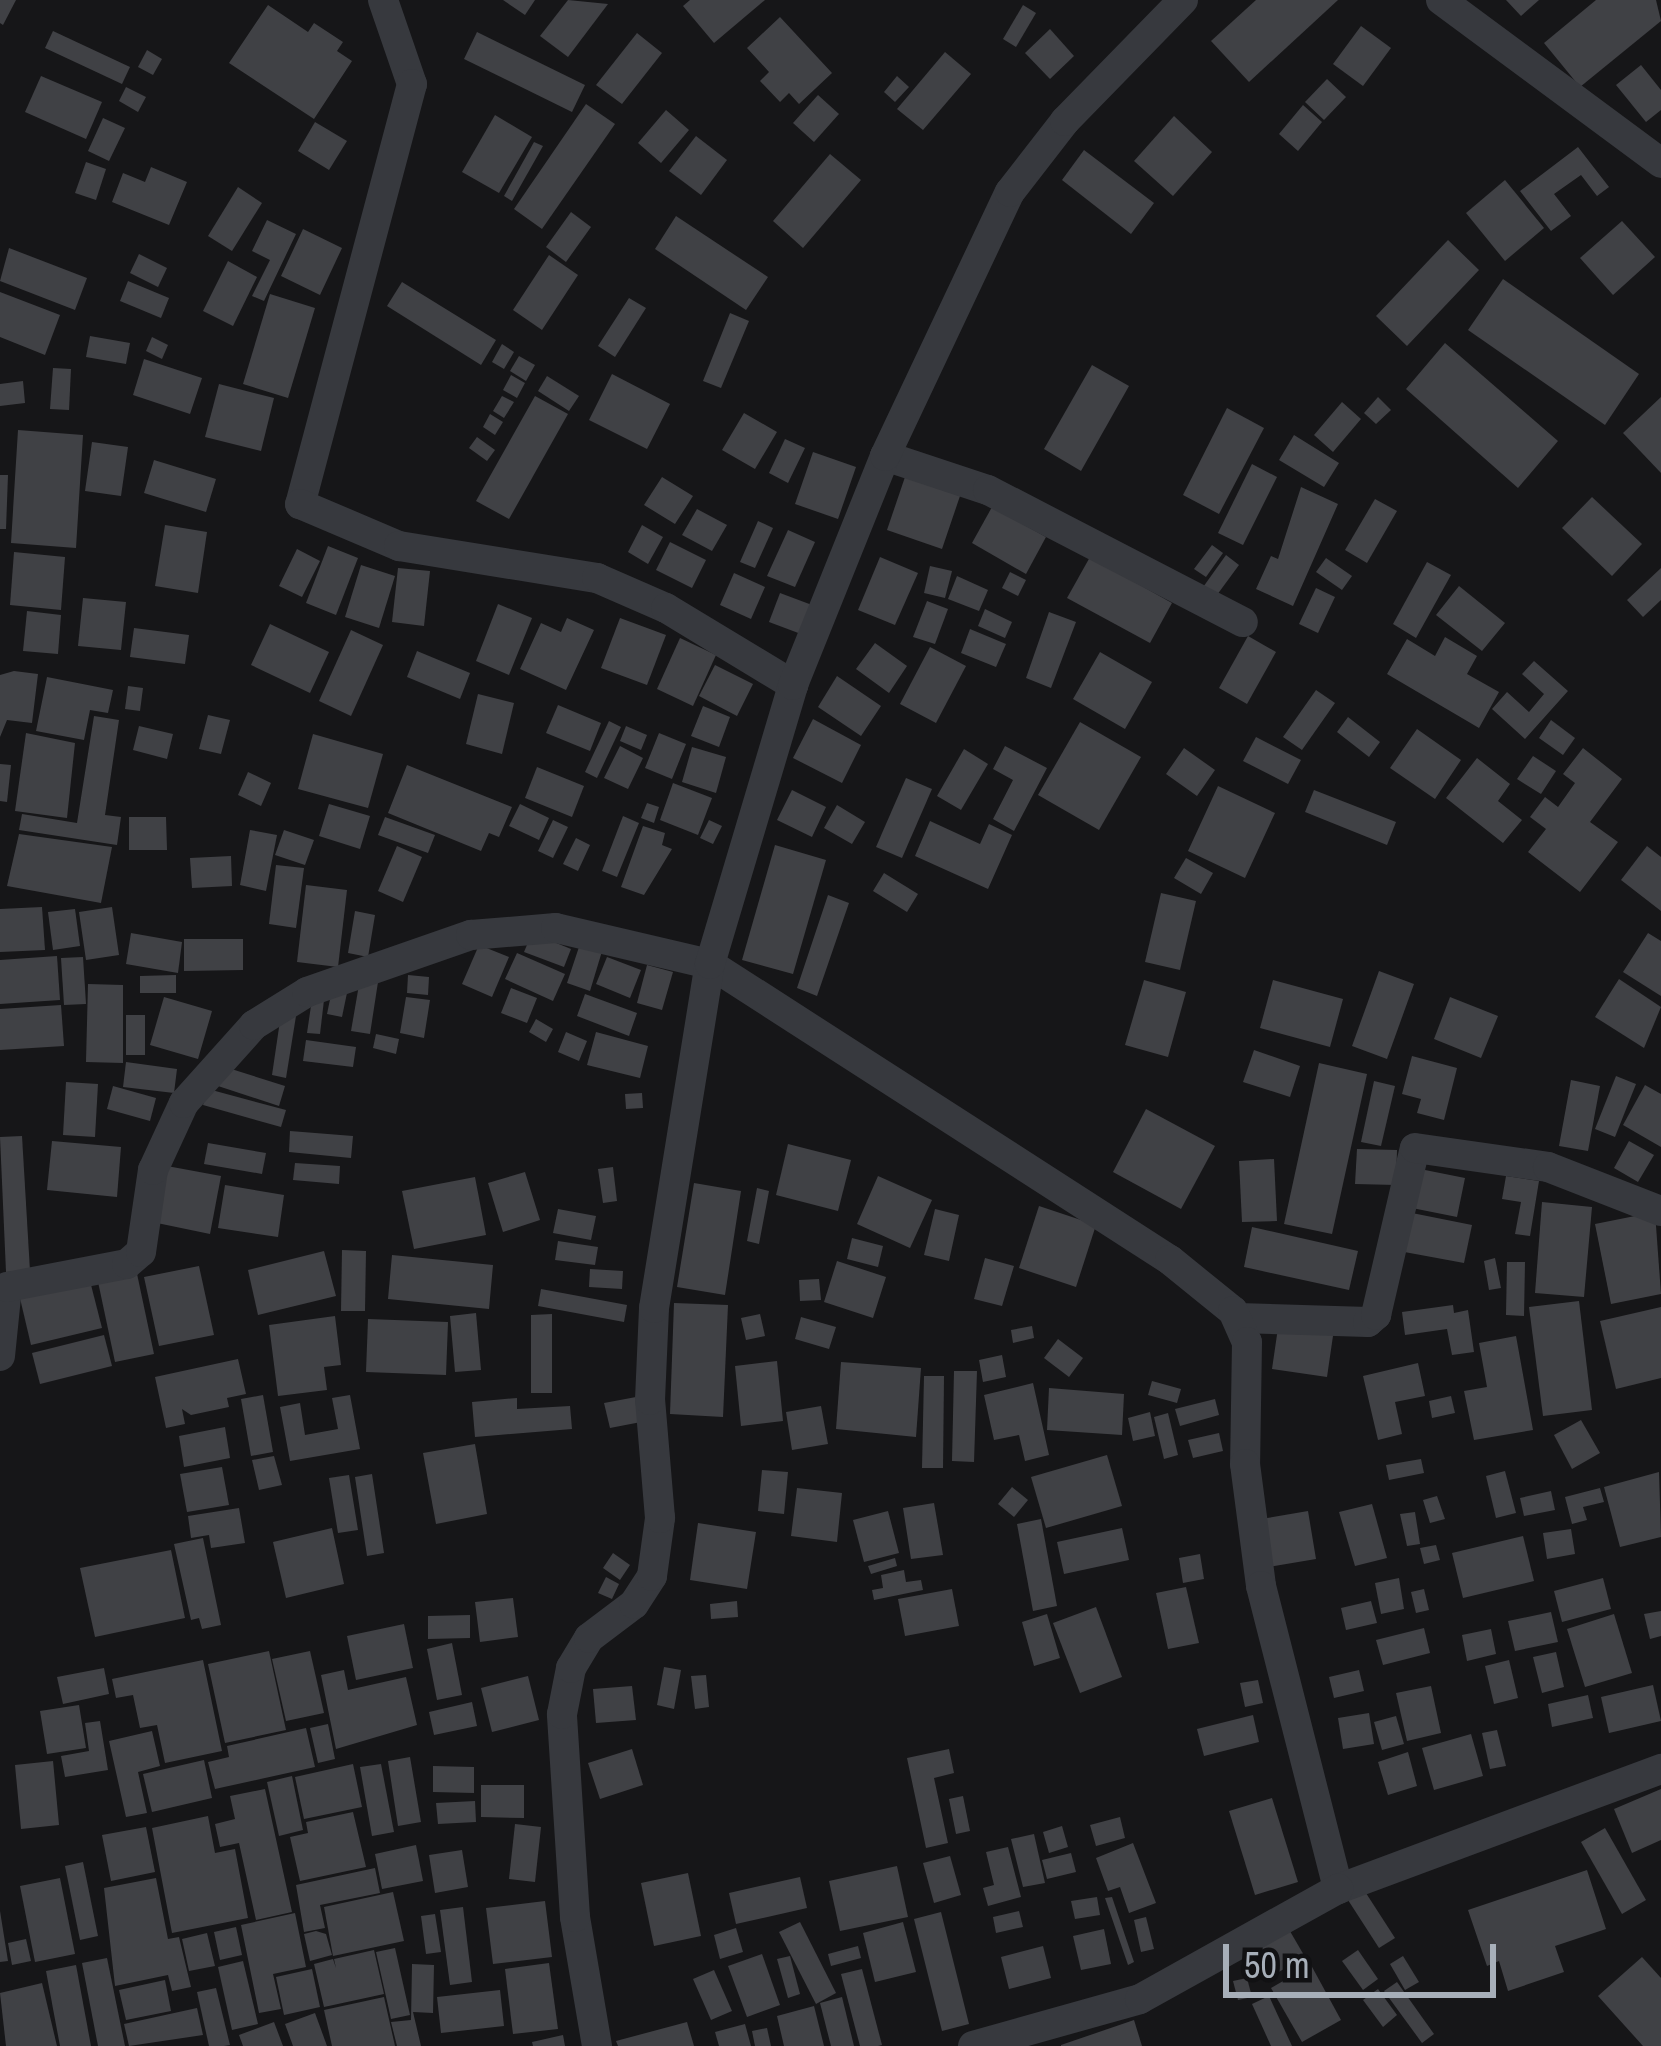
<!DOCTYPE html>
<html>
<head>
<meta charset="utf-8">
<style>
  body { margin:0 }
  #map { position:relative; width:1661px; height:2046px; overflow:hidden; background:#161618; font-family:"Archivo Narrow",sans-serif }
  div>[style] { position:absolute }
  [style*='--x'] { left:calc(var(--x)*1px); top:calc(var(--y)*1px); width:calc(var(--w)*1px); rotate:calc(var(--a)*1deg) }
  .building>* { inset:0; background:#404145 }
  .street>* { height:30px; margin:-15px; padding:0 15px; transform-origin:15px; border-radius:15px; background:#37393e }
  span { translate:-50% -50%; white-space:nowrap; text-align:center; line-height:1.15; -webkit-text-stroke:12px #111113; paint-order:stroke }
  .scale { position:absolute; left:1223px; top:1944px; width:273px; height:54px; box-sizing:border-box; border:6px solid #a7afb9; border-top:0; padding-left:15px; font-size:36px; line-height:42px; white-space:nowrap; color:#a7afb9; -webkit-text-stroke:9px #111113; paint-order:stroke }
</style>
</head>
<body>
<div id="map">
  <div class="building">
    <i style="clip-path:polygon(0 0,16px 0,3px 25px,0 23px)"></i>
    <i style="clip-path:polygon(503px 0,535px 0,525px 15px)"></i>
    <i style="clip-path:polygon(568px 0,608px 4px,568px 57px,540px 36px)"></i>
    <i style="clip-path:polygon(690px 0,765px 0,714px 43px,683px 6px)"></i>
    <i style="clip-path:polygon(1256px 0,1338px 0,1249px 82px,1211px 41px)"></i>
    <i style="clip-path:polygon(1506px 0,1539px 0,1521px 16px)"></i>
    <i style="clip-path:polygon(1596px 0,1656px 0,1661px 21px,1580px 87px,1544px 43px)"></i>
    <i style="clip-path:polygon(268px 5px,308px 32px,314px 23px,343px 42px,337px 51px,352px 61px,314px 119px,229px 63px)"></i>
    <i style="clip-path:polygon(1023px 5px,1036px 13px,1016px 47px,1003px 39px)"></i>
    <i style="clip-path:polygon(780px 17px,832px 73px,799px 104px,789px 93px,780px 102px,760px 81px,769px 72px,747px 48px)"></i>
    <i style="clip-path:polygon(1361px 26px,1391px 48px,1363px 86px,1333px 64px)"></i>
    <i style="clip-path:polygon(1050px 29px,1074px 56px,1050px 79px,1025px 53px)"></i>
    <i style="clip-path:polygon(53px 31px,130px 67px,122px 84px,45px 48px)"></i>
    <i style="clip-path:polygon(477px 32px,585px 85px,572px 112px,464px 59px)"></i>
    <i style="clip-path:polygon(637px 33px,662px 53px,622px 104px,596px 85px)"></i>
    <i style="clip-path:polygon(147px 50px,162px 59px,153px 75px,138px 67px)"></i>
    <i style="clip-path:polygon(945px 52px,971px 74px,923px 130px,897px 109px)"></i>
    <i style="clip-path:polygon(1641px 65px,1661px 90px,1661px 110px,1646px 122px,1616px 85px)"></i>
    <i style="clip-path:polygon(41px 76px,102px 102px,86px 139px,25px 112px)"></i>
    <i style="clip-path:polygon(897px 76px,909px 87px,895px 102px,884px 92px)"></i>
    <i style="clip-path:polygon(1327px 79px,1346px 97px,1324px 120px,1305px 102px)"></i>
    <i style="clip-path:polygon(126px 87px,146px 97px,138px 112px,119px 101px)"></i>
    <i style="clip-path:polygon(818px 95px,839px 114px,814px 142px,793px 123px)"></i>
    <i style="clip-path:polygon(586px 104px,615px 124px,542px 229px,514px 209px)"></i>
    <i style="clip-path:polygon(1303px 105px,1322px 122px,1298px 151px,1279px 134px)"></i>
    <i style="clip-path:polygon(666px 110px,689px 130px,661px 163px,638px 143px)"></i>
    <i style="clip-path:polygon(495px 115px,532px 137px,499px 193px,462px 172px)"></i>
    <i style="clip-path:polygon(1174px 116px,1212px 152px,1173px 196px,1134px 161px)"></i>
    <i style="clip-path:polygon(103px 118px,125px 128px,109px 161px,88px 151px)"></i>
    <i style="clip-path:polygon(315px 122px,347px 141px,329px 170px,298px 151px)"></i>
    <i style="clip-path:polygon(696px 136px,727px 160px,701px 195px,669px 171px)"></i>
    <i style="clip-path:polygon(534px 142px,543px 146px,512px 201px,504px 196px)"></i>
    <i style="clip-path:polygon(1578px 147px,1609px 187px,1597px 196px,1581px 175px,1554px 194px,1571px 216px,1551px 231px,1520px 191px)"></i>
    <i style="clip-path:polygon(1084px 150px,1154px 203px,1131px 234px,1062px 180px)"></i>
    <i style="clip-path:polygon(830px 154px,861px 180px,803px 248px,773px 221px)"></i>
    <i style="clip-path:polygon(86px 162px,106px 169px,96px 200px,75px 193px)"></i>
    <i style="clip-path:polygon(151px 167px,187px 182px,169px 225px,112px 202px,123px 173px,145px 182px)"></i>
    <i style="clip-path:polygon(1505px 180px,1544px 228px,1505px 261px,1466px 213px)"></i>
    <i style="clip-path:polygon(238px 187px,262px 203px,232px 251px,208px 236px)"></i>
    <i style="clip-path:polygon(571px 212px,591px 227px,566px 262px,546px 247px)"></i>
    <i style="clip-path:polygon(676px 216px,768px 277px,746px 310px,655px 249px)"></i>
    <i style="clip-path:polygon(267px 220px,296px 234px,264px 301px,252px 296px,270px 260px,252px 251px)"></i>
    <i style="clip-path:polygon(1622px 221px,1655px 257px,1613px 295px,1580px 258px)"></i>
    <i style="clip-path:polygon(303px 229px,342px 248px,320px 295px,281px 276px)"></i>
    <i style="clip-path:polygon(1448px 240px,1479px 270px,1407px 346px,1376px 316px)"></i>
    <i style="clip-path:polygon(9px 248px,87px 278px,75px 310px,0 281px)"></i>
    <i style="clip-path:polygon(139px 254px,167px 268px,158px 287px,130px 273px)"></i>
    <i style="clip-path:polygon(549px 255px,578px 275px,542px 330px,513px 310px)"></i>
    <i style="clip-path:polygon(228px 261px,257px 277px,233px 326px,203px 311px)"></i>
    <i style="clip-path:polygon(1503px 279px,1639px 374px,1605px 425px,1468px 330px)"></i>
    <i style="clip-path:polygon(128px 281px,169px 298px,161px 318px,120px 301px)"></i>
    <i style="clip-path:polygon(402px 282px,496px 340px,481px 365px,387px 306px)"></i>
    <i style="clip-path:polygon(0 292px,60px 315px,45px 355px,0 337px)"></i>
    <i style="clip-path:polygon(270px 294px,315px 308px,288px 398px,243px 384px)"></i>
    <i style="clip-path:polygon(629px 298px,646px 308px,615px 357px,598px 346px)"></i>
    <i style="clip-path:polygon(730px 313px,749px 321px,721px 388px,703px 381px)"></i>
    <i style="clip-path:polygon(90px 336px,130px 343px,126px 364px,86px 357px)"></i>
    <i style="clip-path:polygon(152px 337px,168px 345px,162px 359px,146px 351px)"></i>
    <i style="clip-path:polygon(1445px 343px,1558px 441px,1518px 488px,1406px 389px)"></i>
    <i style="clip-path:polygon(502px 344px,514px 352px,504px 369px,492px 362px)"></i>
    <i style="clip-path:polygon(519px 356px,535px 365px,526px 381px,510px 371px)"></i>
    <i style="clip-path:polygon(144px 359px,202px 378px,190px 414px,133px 395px)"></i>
    <i style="clip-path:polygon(1092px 365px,1129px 386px,1081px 471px,1044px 449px)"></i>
    <i style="clip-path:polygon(53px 368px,71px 369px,69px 410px,50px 409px)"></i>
    <i style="clip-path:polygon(612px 374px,670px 404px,647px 449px,589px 420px)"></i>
    <i style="clip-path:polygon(511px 375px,525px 383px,517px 398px,503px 390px)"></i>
    <i style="clip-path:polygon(547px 376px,579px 396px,569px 411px,538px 391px)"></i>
    <i style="clip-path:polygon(23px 381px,25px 403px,0 406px,0 384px)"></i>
    <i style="clip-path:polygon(219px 384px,274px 398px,261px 451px,205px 437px)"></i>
    <i style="clip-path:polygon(502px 396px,514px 402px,504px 418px,493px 411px)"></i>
    <i style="clip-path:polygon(535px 396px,568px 414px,509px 519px,476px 501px)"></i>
    <i style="clip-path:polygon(1378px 397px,1391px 410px,1376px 424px,1364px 413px)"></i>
    <i style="clip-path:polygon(1661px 397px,1661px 473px,1623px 433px)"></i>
    <i style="clip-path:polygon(1342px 402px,1361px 419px,1333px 452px,1314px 435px)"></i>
    <i style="clip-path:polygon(1227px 408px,1264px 428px,1219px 514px,1183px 495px)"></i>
    <i style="clip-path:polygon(744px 413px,777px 432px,755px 469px,722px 450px)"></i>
    <i style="clip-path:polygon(490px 414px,503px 422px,495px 435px,483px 427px)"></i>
    <i style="clip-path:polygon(18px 430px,83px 435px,76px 548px,11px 543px)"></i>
    <i style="clip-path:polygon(1294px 435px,1339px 463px,1324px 487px,1279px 460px)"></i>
    <i style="clip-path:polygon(477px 437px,495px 450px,487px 461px,469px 448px)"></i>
    <i style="clip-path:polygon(785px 439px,805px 448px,788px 483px,769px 473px)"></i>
    <i style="clip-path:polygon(92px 442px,128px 447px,121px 496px,85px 491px)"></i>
    <i style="clip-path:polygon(813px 452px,856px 467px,838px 519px,795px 504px)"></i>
    <i style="clip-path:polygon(154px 460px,216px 479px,206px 512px,144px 493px)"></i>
    <i style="clip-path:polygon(1252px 464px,1277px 477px,1243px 545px,1218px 533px)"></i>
    <i style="clip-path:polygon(0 475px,8px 475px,6px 529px,0 529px)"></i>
    <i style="clip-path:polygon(662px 477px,693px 496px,675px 524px,644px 505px)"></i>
    <i style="clip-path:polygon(905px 477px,960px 496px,942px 549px,887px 530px)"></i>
    <i style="clip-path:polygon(1301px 487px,1338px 504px,1293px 606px,1256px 589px,1271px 556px,1278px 559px)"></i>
    <i style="clip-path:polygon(1592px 497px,1642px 544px,1612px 576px,1562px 528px)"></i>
    <i style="clip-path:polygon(1375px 499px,1397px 511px,1367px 563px,1345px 550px)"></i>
    <i style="clip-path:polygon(992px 507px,1046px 537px,1026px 574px,972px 543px)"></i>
    <i style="clip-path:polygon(697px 509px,727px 525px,712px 551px,682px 535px)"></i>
    <i style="clip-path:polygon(758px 521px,773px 528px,755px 568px,740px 562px)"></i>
    <i style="clip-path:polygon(165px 525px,207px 532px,198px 593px,155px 586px)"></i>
    <i style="clip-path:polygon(642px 525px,663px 537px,648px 564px,628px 552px)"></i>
    <i style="clip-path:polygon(788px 530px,815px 542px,795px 587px,767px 576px)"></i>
    <i style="clip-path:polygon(670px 542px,706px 560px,692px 588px,656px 570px)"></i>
    <i style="clip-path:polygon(1212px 545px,1223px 553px,1206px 577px,1194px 569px)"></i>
    <i style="clip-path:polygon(328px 546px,358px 558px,336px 615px,306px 603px)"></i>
    <i style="clip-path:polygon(297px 549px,320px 561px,302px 597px,279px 586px)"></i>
    <i style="clip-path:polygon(14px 552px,65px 557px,61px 610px,10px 605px)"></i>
    <i style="clip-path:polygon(1226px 555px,1239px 565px,1214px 599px,1201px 590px)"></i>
    <i style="clip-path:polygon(880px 557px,918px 573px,895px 625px,858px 610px)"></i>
    <i style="clip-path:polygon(1090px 557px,1172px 603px,1150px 643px,1067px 598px)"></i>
    <i style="clip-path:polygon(1326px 558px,1352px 576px,1342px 590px,1316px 572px)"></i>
    <i style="clip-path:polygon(1427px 562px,1451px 575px,1416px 638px,1393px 624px)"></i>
    <i style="clip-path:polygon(361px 565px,395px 576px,379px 628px,345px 617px)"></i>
    <i style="clip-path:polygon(930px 566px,952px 571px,945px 598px,924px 593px)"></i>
    <i style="clip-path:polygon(398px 568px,430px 571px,424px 626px,392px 622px)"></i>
    <i style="clip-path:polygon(1661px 568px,1661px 600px,1643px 617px,1627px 600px)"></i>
    <i style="clip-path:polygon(1010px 572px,1026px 580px,1018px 596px,1002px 588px)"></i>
    <i style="clip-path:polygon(734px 573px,765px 587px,751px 619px,720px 605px)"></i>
    <i style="clip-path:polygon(957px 576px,988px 590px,979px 611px,948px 599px)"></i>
    <i style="clip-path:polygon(1459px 586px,1505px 623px,1482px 651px,1436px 615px)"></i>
    <i style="clip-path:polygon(1316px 588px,1335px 597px,1318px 633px,1299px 624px)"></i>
    <i style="clip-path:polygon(780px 593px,812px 605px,801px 634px,769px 622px)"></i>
    <i style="clip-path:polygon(83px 598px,126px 602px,121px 650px,78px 646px)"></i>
    <i style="clip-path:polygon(927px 601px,948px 609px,935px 644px,913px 637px)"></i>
    <i style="clip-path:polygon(498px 604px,532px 618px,509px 675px,476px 661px)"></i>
    <i style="clip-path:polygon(985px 609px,1012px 622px,1005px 638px,978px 626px)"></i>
    <i style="clip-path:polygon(27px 611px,61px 615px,58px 654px,23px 651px)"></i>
    <i style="clip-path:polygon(1049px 612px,1076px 622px,1051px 688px,1026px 678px)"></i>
    <i style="clip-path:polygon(567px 618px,594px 630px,566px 690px,520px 669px,541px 623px,561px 632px)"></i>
    <i style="clip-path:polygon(620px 618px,666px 635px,647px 685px,601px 668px)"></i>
    <i style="clip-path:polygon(270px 624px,329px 652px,310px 693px,251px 665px)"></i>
    <i style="clip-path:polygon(134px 628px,189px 635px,185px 664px,130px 657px)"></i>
    <i style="clip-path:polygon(970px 629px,1006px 644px,996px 667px,961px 653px)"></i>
    <i style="clip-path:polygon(351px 630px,383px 645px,351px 716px,319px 701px)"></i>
    <i style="clip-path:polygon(1248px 636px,1276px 652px,1247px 704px,1219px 688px)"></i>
    <i style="clip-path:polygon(1445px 637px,1477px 656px,1467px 674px,1499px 692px,1479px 728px,1387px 674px,1407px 639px,1435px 656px)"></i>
    <i style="clip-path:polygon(680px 638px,716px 655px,693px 706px,657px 689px)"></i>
    <i style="clip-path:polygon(875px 643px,907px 666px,889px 693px,856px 669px)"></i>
    <i style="clip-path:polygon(930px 647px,966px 666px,936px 723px,900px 704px)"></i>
    <i style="clip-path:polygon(417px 651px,470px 673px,460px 699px,407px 677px)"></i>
    <i style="clip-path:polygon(1100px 652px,1152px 682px,1125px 729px,1073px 699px)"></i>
    <i style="clip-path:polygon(1534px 661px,1568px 691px,1525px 739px,1492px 709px,1507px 692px,1529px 712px,1544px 694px,1522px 674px)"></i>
    <i style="clip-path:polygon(715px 665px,753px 684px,737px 716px,699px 696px)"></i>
    <i style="clip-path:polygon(14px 671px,38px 674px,32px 723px,7px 720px,0 737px,0 675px)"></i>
    <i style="clip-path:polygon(837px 676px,881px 706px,861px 736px,818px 707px)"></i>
    <i style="clip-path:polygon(47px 677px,113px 690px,108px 713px,90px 710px,84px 740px,36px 731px)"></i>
    <i style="clip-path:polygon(128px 686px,143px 688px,140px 711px,125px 709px)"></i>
    <i style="clip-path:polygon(1316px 690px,1335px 703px,1302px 750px,1283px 737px)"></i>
    <i style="clip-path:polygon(478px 694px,514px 703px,502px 754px,466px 744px)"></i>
    <i style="clip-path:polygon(558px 705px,601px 723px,590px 751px,546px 733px)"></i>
    <i style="clip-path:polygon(703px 706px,730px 717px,719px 747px,691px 736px)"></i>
    <i style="clip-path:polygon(208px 715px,230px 720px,221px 754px,199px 749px)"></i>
    <i style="clip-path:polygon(94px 716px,119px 720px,105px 815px,121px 817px,117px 845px,19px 830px,22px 814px,77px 823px)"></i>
    <i style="clip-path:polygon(1348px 717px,1380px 742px,1369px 757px,1337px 732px)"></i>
    <i style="clip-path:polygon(813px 719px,861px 745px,842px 783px,793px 758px)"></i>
    <i style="clip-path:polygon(1551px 720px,1575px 738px,1563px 755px,1539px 738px)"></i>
    <i style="clip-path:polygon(609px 721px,621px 727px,597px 778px,585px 772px)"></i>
    <i style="clip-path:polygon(1080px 722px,1141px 757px,1099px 830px,1038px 795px)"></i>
    <i style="clip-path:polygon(139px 726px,173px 734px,167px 759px,133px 750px)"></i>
    <i style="clip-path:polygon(626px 726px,647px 735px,641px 750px,620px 741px)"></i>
    <i style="clip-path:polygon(1417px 729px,1461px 760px,1435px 799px,1390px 768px)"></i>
    <i style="clip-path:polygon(26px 733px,75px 743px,67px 818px,15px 811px)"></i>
    <i style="clip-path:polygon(659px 733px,686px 744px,672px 779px,645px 768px)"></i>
    <i style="clip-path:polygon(313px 734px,383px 754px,368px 808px,298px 789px)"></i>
    <i style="clip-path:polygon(1256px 737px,1301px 760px,1288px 784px,1243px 761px)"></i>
    <i style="clip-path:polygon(620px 746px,643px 758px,628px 789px,604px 778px)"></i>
    <i style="clip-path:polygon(1005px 746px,1047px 768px,1014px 831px,993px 819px,1013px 780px,993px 769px)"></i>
    <i style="clip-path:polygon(692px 747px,726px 757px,716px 793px,682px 782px)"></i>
    <i style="clip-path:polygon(1184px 748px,1215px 770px,1197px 796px,1166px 774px)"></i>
    <i style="clip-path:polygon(1583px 748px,1622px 779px,1590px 822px,1618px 842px,1580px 892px,1528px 852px,1546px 829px,1530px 817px,1545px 797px,1558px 807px,1575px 783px,1563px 774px)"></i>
    <i style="clip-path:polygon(964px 749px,988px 764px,961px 810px,937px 796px)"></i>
    <i style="clip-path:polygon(1533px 756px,1556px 771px,1541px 794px,1517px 779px)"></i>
    <i style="clip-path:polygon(1477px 758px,1510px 784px,1498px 801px,1522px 820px,1503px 843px,1446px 798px)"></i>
    <i style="clip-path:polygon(0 764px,11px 765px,7px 802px,0 801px)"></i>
    <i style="clip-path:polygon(407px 765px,512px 807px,499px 837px,489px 833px,481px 851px,388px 813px)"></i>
    <i style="clip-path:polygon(537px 767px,584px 786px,572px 817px,525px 798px)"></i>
    <i style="clip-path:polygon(248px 772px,271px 783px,261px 806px,238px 795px)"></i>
    <i style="clip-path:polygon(906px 778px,932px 789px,902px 858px,876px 847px)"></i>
    <i style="clip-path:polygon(673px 783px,712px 798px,698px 835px,660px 820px)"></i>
    <i style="clip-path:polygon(1218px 786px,1275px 813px,1245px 878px,1188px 851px)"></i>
    <i style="clip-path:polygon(792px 790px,826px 807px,812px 837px,777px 820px)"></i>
    <i style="clip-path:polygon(1314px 790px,1396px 822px,1387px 845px,1305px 812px)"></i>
    <i style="clip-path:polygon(647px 803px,659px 807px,654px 823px,641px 818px)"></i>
    <i style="clip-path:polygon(329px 804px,370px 816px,360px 849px,319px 836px)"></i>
    <i style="clip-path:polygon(520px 804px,549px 818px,539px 840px,509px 826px)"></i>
    <i style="clip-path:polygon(837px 805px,865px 822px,852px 844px,824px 828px)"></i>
    <i style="clip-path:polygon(623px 816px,639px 823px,617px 877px,602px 871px)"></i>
    <i style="clip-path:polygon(129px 817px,166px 817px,167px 850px,129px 850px)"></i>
    <i style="clip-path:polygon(385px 817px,435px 835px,428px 853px,378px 835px)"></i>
    <i style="clip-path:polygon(553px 820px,568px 827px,553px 858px,538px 851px)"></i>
    <i style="clip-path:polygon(709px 820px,722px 826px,713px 844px,700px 838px)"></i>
    <i style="clip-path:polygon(930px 821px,980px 844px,989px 824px,1012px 835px,988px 889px,915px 856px)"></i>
    <i style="clip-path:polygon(643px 826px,665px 833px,662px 845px,672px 849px,644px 895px,621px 887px)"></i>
    <i style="clip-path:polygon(250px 830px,277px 835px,266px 891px,240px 885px)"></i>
    <i style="clip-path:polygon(284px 830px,314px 840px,305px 865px,275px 855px)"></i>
    <i style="clip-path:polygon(19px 834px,112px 847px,101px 903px,7px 886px)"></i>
    <i style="clip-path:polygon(576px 838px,590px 845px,578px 871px,563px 864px)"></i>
    <i style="clip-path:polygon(775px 845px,826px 860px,793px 974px,742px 960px)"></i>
    <i style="clip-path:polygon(397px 846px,422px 857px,403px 902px,378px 891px)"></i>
    <i style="clip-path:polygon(1647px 846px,1661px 857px,1661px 911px,1621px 880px)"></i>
    <i style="clip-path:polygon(231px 856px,232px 886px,192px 888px,190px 858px)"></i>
    <i style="clip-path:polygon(1186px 858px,1213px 873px,1201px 894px,1174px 878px)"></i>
    <i style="clip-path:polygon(276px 865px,304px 868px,296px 928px,269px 924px)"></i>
    <i style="clip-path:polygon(884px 873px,918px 894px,907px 912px,873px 891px)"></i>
    <i style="clip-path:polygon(306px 885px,347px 890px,338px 967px,297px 962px)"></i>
    <i style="clip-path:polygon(1161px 893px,1196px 901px,1180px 970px,1145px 962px)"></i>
    <i style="clip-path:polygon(828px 895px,849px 903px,817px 996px,797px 988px)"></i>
    <i style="clip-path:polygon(42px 907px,45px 950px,0 952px,0 909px)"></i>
    <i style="clip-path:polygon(112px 907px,119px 955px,86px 960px,79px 912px)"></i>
    <i style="clip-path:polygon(75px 909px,80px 946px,53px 950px,48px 912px)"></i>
    <i style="clip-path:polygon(355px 911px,375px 915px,368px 957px,348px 953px)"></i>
    <i style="clip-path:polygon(131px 933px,182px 942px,178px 973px,126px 964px)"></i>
    <i style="clip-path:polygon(532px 933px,571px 949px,564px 967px,524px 952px)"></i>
    <i style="clip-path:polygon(1648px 933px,1661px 941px,1661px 996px,1623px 972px)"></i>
    <i style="clip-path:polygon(184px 939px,243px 939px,243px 970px,184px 971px)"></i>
    <i style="clip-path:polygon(581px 941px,603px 948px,590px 991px,567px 983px)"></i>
    <i style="clip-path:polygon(479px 945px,509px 957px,492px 997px,462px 984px)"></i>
    <i style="clip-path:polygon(517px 953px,565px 974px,553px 1001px,505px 979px)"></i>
    <i style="clip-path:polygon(57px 956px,60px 1000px,0 1004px,0 960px)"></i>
    <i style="clip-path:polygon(83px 957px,86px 1004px,64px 1005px,61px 958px)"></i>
    <i style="clip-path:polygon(607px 957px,641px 970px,630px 998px,596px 984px)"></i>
    <i style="clip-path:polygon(647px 965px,673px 972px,662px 1010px,637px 1003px)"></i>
    <i style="clip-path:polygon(1379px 971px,1414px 984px,1387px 1059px,1352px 1046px)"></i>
    <i style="clip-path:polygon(176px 975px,176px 993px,140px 993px,140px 976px)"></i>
    <i style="clip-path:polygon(408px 975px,429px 977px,428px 995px,407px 993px)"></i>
    <i style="clip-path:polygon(360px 979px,378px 982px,370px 1034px,351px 1031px)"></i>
    <i style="clip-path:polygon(1619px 979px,1661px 1007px,1644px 1048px,1595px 1017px)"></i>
    <i style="clip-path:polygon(1144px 980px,1186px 992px,1168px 1057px,1125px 1045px)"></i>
    <i style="clip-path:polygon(1273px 980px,1343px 999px,1330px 1047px,1260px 1028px)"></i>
    <i style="clip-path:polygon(88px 984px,123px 985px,123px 1063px,86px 1062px)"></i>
    <i style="clip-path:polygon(333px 985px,348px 988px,342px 1017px,327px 1014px)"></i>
    <i style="clip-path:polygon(511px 988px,537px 998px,527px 1023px,501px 1013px)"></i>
    <i style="clip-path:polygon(585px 994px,637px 1013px,629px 1036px,577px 1016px)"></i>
    <i style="clip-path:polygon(164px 997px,212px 1011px,198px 1059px,150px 1045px)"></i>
    <i style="clip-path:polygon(406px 997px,430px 1000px,424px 1038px,400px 1033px)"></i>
    <i style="clip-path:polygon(1450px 997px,1498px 1016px,1481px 1058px,1434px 1039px)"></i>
    <i style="clip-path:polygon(312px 999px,324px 1000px,320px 1034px,307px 1033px)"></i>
    <i style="clip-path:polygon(61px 1005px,64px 1046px,0 1050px,0 1009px)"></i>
    <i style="clip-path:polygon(281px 1014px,296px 1016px,286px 1078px,272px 1075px)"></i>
    <i style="clip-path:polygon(126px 1015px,145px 1015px,145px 1055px,126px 1055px)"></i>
    <i style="clip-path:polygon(536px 1019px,553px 1029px,546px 1042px,529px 1032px)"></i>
    <i style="clip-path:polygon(566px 1032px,587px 1041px,579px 1061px,558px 1052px)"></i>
    <i style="clip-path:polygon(596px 1032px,648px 1046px,640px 1078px,587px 1065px)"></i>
    <i style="clip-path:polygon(376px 1034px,399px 1039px,396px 1054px,373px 1048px)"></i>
    <i style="clip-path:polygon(306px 1040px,356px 1047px,353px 1067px,303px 1061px)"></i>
    <i style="clip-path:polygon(1254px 1050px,1300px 1066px,1290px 1097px,1243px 1082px)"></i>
    <i style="clip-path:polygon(1412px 1056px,1457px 1068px,1444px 1120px,1417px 1113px,1421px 1099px,1402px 1094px)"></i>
    <i style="clip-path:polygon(126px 1062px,177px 1069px,174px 1093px,123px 1087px)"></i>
    <i style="clip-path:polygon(1319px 1063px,1367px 1074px,1332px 1234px,1284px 1224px)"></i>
    <i style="clip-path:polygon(225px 1067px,285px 1086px,279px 1106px,218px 1086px)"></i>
    <i style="clip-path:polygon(1616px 1076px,1636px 1084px,1615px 1137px,1595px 1129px)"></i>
    <i style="clip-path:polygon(1571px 1080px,1600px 1086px,1588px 1151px,1559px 1146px)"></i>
    <i style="clip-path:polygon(1374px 1081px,1395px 1086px,1381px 1146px,1361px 1142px)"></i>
    <i style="clip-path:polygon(66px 1082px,98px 1084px,95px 1137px,63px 1135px)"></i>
    <i style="clip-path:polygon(1645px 1085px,1661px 1094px,1661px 1147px,1623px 1125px)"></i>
    <i style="clip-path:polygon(113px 1086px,156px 1098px,150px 1121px,107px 1109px)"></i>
    <i style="clip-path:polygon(208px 1089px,286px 1110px,281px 1127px,203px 1105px)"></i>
    <i style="clip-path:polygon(642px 1093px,643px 1108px,626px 1109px,625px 1094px)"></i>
    <i style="clip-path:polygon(1146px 1109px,1215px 1146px,1181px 1209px,1113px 1172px)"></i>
    <i style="clip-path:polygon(290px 1131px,353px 1136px,351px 1158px,289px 1152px)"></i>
    <i style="clip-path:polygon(22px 1136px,30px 1271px,6px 1272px,0 1137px)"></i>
    <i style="clip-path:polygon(52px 1141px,121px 1147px,117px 1197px,47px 1190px)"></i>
    <i style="clip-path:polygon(1629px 1141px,1654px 1155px,1638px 1182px,1614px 1168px)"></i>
    <i style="clip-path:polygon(208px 1143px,266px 1153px,262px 1174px,204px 1164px)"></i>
    <i style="clip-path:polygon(788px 1144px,851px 1160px,838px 1211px,776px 1195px)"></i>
    <i style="clip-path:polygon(1357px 1149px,1397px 1150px,1396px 1185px,1355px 1184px)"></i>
    <i style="clip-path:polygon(1274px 1159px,1277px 1221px,1242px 1222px,1239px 1161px)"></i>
    <i style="clip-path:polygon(295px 1163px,340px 1166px,339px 1184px,293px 1180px)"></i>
    <i style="clip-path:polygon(167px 1166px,221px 1176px,210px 1234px,157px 1223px)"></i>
    <i style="clip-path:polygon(613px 1167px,617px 1201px,603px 1203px,598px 1169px)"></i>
    <i style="clip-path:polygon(1415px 1168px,1465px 1178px,1457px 1217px,1407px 1207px)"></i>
    <i style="clip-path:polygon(525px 1172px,540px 1220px,503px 1232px,488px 1183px)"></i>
    <i style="clip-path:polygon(878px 1176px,932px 1200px,910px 1248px,857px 1224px)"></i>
    <i style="clip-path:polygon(1506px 1176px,1539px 1181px,1530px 1236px,1515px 1234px,1521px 1202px,1502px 1199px)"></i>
    <i style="clip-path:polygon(475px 1177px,486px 1235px,414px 1249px,402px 1191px)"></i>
    <i style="clip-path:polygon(694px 1183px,741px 1191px,725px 1295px,677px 1287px)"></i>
    <i style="clip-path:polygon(225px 1185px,284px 1195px,278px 1237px,218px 1228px)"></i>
    <i style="clip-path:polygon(757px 1188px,769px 1191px,759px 1244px,747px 1241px)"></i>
    <i style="clip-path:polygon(1542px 1202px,1592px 1207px,1584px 1297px,1535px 1293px)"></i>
    <i style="clip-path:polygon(1039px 1206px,1096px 1225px,1076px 1287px,1019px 1268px)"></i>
    <i style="clip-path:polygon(558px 1209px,596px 1216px,591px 1240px,553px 1233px)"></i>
    <i style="clip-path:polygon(935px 1209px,959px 1215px,949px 1261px,924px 1255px)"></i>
    <i style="clip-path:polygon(1407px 1212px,1472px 1225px,1464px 1263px,1399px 1251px)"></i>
    <i style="clip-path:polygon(1655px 1212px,1661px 1294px,1611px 1304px,1595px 1224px)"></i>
    <i style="clip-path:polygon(1252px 1227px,1358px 1251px,1349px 1290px,1244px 1267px)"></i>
    <i style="clip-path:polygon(852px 1238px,883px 1246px,878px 1267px,847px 1259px)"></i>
    <i style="clip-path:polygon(558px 1241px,598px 1247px,595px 1265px,555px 1260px)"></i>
    <i style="clip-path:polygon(342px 1250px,366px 1251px,365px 1311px,341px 1311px)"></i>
    <i style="clip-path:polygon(324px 1251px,336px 1296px,258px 1315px,248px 1270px)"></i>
    <i style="clip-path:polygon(392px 1255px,493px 1265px,489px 1309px,388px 1299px)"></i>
    <i style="clip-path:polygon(985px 1258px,1014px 1266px,1002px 1306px,974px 1299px)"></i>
    <i style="clip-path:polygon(1495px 1258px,1501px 1288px,1489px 1290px,1484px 1261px)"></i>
    <i style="clip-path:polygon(837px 1261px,886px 1277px,873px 1318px,824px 1302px)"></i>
    <i style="clip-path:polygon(1507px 1262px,1525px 1262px,1524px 1316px,1506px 1315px)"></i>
    <i style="clip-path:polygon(199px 1266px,214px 1335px,159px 1346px,144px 1277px)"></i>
    <i style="clip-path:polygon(136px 1269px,154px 1354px,115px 1362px,97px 1277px)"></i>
    <i style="clip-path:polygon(590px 1269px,623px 1271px,622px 1289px,589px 1287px)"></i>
    <i style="clip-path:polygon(89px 1277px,102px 1328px,31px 1345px,19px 1294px)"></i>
    <i style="clip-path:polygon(819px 1279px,821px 1300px,800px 1301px,799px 1280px)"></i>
    <i style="clip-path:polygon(541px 1289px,627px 1305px,624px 1322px,538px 1306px)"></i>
    <i style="clip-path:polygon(1579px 1301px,1592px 1410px,1543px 1416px,1529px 1307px)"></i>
    <i style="clip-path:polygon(674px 1303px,728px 1305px,723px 1417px,670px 1414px)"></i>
    <i style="clip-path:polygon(1453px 1305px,1454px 1313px,1468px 1310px,1474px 1352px,1452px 1355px,1447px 1329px,1405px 1335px,1402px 1312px)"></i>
    <i style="clip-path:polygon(1661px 1307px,1661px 1378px,1616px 1389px,1600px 1321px)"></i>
    <i style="clip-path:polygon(476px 1313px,481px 1370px,455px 1372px,450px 1316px)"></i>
    <i style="clip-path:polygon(552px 1314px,552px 1393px,531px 1393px,531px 1315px)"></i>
    <i style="clip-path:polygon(760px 1314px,765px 1336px,746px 1340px,741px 1318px)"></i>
    <i style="clip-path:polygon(335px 1316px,341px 1365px,324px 1367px,327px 1390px,278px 1396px,269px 1325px)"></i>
    <i style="clip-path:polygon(801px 1317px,836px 1327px,829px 1349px,795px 1339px)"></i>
    <i style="clip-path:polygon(368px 1319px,448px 1322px,446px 1375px,366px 1372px)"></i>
    <i style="clip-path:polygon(1279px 1321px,1334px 1329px,1327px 1377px,1272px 1369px)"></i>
    <i style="clip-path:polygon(1032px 1326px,1034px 1338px,1013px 1343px,1011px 1330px)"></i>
    <i style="clip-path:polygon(104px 1335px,112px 1366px,40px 1384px,32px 1353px)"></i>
    <i style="clip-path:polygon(1516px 1336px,1533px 1430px,1474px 1440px,1464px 1391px,1487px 1387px,1479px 1343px)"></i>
    <i style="clip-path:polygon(1058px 1339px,1083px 1358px,1069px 1377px,1044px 1358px)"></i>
    <i style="clip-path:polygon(1002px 1355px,1006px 1377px,983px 1382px,979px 1360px)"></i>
    <i style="clip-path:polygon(238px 1359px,246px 1394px,227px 1398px,229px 1407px,191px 1415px,182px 1409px,185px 1424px,166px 1428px,155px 1377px)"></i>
    <i style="clip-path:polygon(777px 1361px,783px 1421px,741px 1426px,735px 1366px)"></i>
    <i style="clip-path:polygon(841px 1362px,921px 1368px,916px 1437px,836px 1429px)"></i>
    <i style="clip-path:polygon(1418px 1363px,1425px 1396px,1395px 1402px,1402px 1434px,1378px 1440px,1363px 1376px)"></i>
    <i style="clip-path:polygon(954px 1371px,977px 1371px,974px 1462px,952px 1461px)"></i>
    <i style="clip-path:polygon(924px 1376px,944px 1376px,943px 1468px,922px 1468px)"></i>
    <i style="clip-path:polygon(1152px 1381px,1181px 1389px,1177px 1403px,1148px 1395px)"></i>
    <i style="clip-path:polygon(1033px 1383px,1049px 1455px,1025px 1461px,1019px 1435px,994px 1440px,984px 1395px)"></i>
    <i style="clip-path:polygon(1049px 1388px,1124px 1394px,1122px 1435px,1047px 1430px)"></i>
    <i style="clip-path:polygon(263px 1395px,273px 1452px,251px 1456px,241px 1399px)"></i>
    <i style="clip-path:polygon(350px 1395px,360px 1449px,290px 1461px,280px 1407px,300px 1403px,305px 1435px,338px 1429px,332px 1398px)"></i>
    <i style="clip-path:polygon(1451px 1396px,1455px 1413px,1432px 1418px,1429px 1401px)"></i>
    <i style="clip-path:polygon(636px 1397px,641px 1422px,610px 1428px,604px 1403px)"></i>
    <i style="clip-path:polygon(517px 1398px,517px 1409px,570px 1406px,572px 1429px,475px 1437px,472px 1402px)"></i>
    <i style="clip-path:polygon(1215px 1399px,1219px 1415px,1180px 1426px,1175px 1409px)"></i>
    <i style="clip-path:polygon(821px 1406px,828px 1444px,792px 1450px,786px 1412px)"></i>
    <i style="clip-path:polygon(1150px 1412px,1155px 1436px,1133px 1441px,1128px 1418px)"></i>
    <i style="clip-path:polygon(1168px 1413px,1178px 1455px,1164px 1459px,1154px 1417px)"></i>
    <i style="clip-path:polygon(1581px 1420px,1600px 1453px,1572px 1469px,1554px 1435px)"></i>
    <i style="clip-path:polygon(225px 1427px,230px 1458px,184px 1467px,179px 1436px)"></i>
    <i style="clip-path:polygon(1219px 1433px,1223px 1451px,1193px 1458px,1188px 1440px)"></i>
    <i style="clip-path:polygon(475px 1444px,487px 1514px,436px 1524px,423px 1453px)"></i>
    <i style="clip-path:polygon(1107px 1455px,1122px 1506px,1046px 1528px,1031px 1477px)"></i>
    <i style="clip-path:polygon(274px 1456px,282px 1485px,259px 1490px,252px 1460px)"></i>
    <i style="clip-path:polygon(1421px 1459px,1424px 1473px,1389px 1480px,1386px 1465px)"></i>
    <i style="clip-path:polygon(222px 1467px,229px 1505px,187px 1512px,180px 1474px)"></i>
    <i style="clip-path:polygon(762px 1470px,788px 1472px,784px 1514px,758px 1511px)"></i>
    <i style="clip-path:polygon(1505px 1471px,1516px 1513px,1496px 1518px,1486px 1476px)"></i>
    <i style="clip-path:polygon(1659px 1472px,1661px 1537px,1620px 1547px,1604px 1487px)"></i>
    <i style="clip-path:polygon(372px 1474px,384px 1553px,367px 1556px,355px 1477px)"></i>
    <i style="clip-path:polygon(349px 1475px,358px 1530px,338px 1533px,329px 1478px)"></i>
    <i style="clip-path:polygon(1012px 1487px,1028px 1500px,1014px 1517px,998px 1504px)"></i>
    <i style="clip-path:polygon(797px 1488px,842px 1493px,837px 1542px,791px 1536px)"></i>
    <i style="clip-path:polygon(1600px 1488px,1604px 1502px,1583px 1507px,1587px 1520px,1572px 1524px,1565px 1497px)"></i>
    <i style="clip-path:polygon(1551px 1491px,1555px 1510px,1524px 1516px,1520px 1498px)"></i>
    <i style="clip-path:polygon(1437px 1496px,1445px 1519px,1430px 1523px,1423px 1500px)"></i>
    <i style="clip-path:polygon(934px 1503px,943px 1555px,911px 1559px,903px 1508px)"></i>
    <i style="clip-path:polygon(1372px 1504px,1387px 1558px,1355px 1566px,1339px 1512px)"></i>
    <i style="clip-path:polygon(239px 1508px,245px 1543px,211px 1548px,209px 1535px,191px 1538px,188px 1516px)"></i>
    <i style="clip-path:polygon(888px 1511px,899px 1553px,864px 1562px,853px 1520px)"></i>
    <i style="clip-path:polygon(1308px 1511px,1316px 1559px,1268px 1567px,1261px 1519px)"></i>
    <i style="clip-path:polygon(1415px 1512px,1420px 1544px,1407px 1546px,1400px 1514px)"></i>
    <i style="clip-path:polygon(1041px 1519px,1057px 1606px,1033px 1611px,1017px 1524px)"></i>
    <i style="clip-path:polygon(698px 1523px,756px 1532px,747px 1589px,690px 1580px)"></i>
    <i style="clip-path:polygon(332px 1528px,344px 1584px,286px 1598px,273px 1542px)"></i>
    <i style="clip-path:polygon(1122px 1528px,1129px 1560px,1064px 1574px,1057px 1542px)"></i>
    <i style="clip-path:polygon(1571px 1529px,1575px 1554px,1547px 1559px,1543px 1533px)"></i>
    <i style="clip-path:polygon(1523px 1536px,1534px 1581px,1463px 1598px,1452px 1553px)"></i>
    <i style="clip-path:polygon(203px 1538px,221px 1625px,202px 1629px,199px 1618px,191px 1620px,174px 1544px)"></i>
    <i style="clip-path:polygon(1436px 1545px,1440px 1560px,1424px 1564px,1420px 1548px)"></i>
    <i style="clip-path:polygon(171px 1550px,185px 1618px,95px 1637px,80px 1568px)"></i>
    <i style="clip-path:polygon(613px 1553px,630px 1565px,620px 1580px,603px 1568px)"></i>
    <i style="clip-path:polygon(1200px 1554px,1204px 1579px,1183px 1583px,1179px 1558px)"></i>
    <i style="clip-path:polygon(895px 1558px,897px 1566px,871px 1574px,868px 1566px)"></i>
    <i style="clip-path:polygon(904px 1570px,906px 1582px,921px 1580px,923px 1590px,874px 1600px,872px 1590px,883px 1588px,881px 1575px)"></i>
    <i style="clip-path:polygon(606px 1577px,619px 1584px,612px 1599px,598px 1593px)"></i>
    <i style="clip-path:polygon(1399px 1578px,1404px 1609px,1381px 1614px,1375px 1583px)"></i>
    <i style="clip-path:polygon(1603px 1578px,1611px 1609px,1562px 1622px,1554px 1591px)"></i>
    <i style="clip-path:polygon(1186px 1587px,1199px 1643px,1168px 1649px,1156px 1593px)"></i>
    <i style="clip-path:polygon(952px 1589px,959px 1626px,905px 1636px,898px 1599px)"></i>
    <i style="clip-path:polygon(1424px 1589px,1429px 1610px,1416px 1613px,1411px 1592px)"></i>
    <i style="clip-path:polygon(513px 1598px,518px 1637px,480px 1642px,475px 1602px)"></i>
    <i style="clip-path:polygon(737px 1601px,738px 1617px,711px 1619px,710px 1604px)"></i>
    <i style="clip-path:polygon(1371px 1601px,1377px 1623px,1346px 1630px,1341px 1608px)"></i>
    <i style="clip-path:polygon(1096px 1607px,1122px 1677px,1080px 1693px,1053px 1623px)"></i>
    <i style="clip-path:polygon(1661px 1611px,1661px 1636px,1650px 1639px,1644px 1614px)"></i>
    <i style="clip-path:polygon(1551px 1612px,1558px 1642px,1515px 1651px,1508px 1621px)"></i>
    <i style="clip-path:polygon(1047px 1614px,1060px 1658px,1034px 1666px,1022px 1622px)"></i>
    <i style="clip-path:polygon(1614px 1614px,1632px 1673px,1585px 1687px,1567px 1629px)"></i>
    <i style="clip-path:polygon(470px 1615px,470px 1638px,428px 1639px,428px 1616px)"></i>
    <i style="clip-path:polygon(404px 1624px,413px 1668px,356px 1680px,347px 1636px)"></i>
    <i style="clip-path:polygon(1424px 1628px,1430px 1653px,1383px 1665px,1376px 1640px)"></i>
    <i style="clip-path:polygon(1491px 1629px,1496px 1654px,1467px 1661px,1462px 1635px)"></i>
    <i style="clip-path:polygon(452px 1643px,462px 1695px,437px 1700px,427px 1649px)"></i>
    <i style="clip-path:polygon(269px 1651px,286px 1730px,225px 1743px,208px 1664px)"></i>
    <i style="clip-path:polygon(310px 1651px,324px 1713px,286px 1721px,272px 1659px)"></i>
    <i style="clip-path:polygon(1556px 1652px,1564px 1687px,1542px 1693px,1533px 1657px)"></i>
    <i style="clip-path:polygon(203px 1660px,222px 1751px,165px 1763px,157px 1725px,140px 1728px,133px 1695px,116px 1698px,112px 1679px)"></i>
    <i style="clip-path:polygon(1509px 1660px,1518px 1698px,1494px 1704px,1485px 1666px)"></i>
    <i style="clip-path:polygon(664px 1667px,681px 1670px,674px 1709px,657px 1705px)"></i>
    <i style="clip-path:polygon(104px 1668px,109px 1694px,63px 1704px,57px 1677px)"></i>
    <i style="clip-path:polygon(344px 1670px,348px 1690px,406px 1677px,417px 1725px,336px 1749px,321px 1675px)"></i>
    <i style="clip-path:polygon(1359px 1670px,1364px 1691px,1334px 1698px,1329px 1677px)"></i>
    <i style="clip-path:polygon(706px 1675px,709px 1707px,695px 1709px,691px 1676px)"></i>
    <i style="clip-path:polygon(528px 1676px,539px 1720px,492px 1732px,481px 1688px)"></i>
    <i style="clip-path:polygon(1258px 1680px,1263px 1703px,1245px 1707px,1240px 1683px)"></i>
    <i style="clip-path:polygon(1653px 1685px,1661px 1721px,1609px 1733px,1601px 1697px)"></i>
    <i style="clip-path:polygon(632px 1686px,636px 1720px,596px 1723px,593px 1689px)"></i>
    <i style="clip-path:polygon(1431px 1686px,1441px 1733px,1407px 1741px,1396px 1693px)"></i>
    <i style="clip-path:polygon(1588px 1695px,1593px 1718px,1552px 1727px,1548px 1704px)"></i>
    <i style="clip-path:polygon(472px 1702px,477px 1726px,434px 1735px,429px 1712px)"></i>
    <i style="clip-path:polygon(79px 1705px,86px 1748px,47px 1754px,40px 1711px)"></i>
    <i style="clip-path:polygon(1369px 1713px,1374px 1744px,1343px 1749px,1338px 1718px)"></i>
    <i style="clip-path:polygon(1253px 1715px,1259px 1742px,1204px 1756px,1197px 1729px)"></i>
    <i style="clip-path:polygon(1396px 1716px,1404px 1744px,1382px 1750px,1374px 1722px)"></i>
    <i style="clip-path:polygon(100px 1721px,108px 1770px,65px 1777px,61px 1756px,89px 1751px,85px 1723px)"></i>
    <i style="clip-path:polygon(328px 1724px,335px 1759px,318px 1763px,310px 1728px)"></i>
    <i style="clip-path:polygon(306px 1728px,315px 1767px,215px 1789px,208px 1762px,229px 1757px,227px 1746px)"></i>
    <i style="clip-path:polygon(1497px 1730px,1506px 1766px,1490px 1769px,1482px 1733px)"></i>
    <i style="clip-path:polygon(152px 1731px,160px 1766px,138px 1772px,147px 1813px,126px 1817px,109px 1741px)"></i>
    <i style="clip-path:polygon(1471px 1734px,1483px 1776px,1434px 1790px,1422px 1748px)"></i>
    <i style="clip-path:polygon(632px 1749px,643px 1785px,600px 1799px,588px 1763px)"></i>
    <i style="clip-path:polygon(949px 1749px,954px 1773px,934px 1778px,948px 1843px,926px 1848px,907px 1758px)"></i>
    <i style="clip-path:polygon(1408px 1752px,1417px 1786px,1388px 1795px,1378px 1762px)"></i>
    <i style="clip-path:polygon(410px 1757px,421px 1822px,398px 1826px,388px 1761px)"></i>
    <i style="clip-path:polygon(204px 1760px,212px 1798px,152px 1812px,143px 1774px)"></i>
    <i style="clip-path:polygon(53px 1761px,59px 1825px,21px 1829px,15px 1765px)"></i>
    <i style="clip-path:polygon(353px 1764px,362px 1807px,304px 1819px,295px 1777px)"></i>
    <i style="clip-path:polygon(381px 1764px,394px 1832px,372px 1836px,360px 1767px)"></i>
    <i style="clip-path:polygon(433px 1766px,474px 1767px,474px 1793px,433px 1792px)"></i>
    <i style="clip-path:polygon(292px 1776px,303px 1830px,279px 1836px,267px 1782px)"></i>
    <i style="clip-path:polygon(481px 1785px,524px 1785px,524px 1818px,481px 1817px)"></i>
    <i style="clip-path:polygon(265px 1789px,292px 1912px,256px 1920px,239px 1843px,220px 1847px,215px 1824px,235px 1819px,230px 1796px)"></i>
    <i style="clip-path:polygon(1661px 1789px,1661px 1840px,1632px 1853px,1614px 1809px)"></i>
    <i style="clip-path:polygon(963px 1796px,970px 1831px,956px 1834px,949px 1799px)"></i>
    <i style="clip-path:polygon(1272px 1798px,1298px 1882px,1255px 1895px,1229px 1811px)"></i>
    <i style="clip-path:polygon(475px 1801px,476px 1822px,438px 1824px,436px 1803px)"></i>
    <i style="clip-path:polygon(353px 1812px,366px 1867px,300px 1881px,290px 1837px,308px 1833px,306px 1822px)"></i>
    <i style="clip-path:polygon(208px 1816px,215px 1853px,235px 1849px,248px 1918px,172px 1933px,152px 1828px)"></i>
    <i style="clip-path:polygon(1120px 1817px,1125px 1838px,1096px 1846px,1090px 1825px)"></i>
    <i style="clip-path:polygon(515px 1824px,541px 1827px,535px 1882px,509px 1879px)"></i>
    <i style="clip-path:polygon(1062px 1826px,1068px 1847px,1049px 1853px,1043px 1832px)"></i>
    <i style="clip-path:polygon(146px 1827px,155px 1872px,111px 1881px,102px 1835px)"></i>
    <i style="clip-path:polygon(1605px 1828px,1646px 1900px,1622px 1914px,1581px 1842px)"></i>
    <i style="clip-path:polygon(1034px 1834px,1045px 1883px,1023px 1887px,1011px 1839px)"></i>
    <i style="clip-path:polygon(1133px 1843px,1156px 1903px,1129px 1913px,1120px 1887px,1108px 1891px,1096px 1858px)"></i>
    <i style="clip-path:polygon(416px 1845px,423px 1881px,382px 1889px,375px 1854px)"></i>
    <i style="clip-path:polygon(1008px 1847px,1021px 1897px,988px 1906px,983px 1888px,994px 1885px,986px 1852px)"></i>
    <i style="clip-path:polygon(462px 1850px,468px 1887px,435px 1893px,429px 1855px)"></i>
    <i style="clip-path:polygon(1071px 1853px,1076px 1872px,1047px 1879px,1042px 1860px)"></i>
    <i style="clip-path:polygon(950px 1856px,961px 1895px,934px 1903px,923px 1863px)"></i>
    <i style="clip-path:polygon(83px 1862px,98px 1936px,80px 1940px,65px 1866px)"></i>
    <i style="clip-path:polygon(897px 1866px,908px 1917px,840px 1931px,829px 1881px)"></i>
    <i style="clip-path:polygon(375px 1868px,380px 1893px,320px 1905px,325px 1928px,304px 1932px,296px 1885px)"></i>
    <i style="clip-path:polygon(1587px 1870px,1606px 1929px,1555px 1946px,1564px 1972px,1508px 1991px,1499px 1961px,1487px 1966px,1468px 1910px)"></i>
    <i style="clip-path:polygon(688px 1873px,701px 1936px,654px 1946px,641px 1883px)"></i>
    <i style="clip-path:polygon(800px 1877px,807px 1908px,736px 1924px,729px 1893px)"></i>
    <i style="clip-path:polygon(60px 1878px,75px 1954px,35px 1962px,20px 1886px)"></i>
    <i style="clip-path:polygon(156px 1878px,168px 1939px,179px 1937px,191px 1987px,172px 1991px,168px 1975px,115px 1986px,104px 1888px)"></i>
    <i style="clip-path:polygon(1364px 1890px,1395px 1938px,1379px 1948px,1348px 1900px)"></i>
    <i style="clip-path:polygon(393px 1892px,404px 1941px,333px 1956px,324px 1907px)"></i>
    <i style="clip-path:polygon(1097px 1897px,1100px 1915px,1075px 1919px,1071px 1901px)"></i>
    <i style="clip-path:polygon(1112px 1897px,1134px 1962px,1128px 1965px,1105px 1898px)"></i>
    <i style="clip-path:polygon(545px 1901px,552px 1957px,493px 1964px,486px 1908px)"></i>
    <i style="clip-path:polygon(463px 1907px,472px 1982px,450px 1985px,440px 1910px)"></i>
    <i style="clip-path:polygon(0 1911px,8px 1961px,0 1962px)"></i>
    <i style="clip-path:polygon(1019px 1911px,1023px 1927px,996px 1933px,993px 1917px)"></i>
    <i style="clip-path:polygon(941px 1912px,969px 2024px,942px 2031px,914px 1919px)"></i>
    <i style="clip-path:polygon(295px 1913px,306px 1967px,273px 1974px,281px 2009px,259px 2013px,241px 1925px)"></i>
    <i style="clip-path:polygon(435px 1914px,441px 1952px,426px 1954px,421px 1916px)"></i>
    <i style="clip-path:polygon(1146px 1917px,1154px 1949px,1141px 1952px,1134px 1920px)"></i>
    <i style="clip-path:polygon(800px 1922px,836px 1993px,816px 2004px,779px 1932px)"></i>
    <i style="clip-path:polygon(903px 1922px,916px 1972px,875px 1982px,863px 1933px)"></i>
    <i style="clip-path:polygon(1287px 1926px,1305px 1957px,1270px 1977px,1252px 1947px)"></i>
    <i style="clip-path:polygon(236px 1927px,242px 1955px,220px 1960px,214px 1932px)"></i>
    <i style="clip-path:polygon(736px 1928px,743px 1952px,720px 1959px,714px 1935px)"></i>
    <i style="clip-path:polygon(1104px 1929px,1111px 1964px,1081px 1970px,1073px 1936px)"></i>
    <i style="clip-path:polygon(316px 1931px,326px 1934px,332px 1955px,310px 1961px,304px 1934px)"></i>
    <i style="clip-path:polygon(207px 1933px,215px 1966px,189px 1971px,182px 1939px)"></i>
    <i style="clip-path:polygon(26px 1939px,31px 1961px,12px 1965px,8px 1943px)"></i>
    <i style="clip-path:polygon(858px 1946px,861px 1958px,831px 1966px,828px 1954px)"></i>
    <i style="clip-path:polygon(1043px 1946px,1051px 1978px,1009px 1989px,1001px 1957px)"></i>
    <i style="clip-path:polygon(395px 1948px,410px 2015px,391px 2019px,376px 1952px)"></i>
    <i style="clip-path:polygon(374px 1950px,384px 1994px,324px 2007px,314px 1964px,333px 1959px,336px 1968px,334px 1959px)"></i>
    <i style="clip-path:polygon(1358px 1950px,1378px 1979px,1363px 1990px,1342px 1961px)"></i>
    <i style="clip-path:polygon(762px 1954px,780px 2005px,747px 2017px,728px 1966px)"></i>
    <i style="clip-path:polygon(790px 1956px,800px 1994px,788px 1998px,777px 1959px)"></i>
    <i style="clip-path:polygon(1403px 1956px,1419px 1982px,1405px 1990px,1390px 1964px)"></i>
    <i style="clip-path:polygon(1642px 1957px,1661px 1978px,1661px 2046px,1643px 2046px,1598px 1996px)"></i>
    <i style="clip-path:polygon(107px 1958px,125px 2046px,98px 2046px,82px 1963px)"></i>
    <i style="clip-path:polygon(243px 1961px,258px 2024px,232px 2030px,218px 1967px)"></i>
    <i style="clip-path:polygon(549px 1963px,558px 2029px,513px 2034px,505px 1969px)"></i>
    <i style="clip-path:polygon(412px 1964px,434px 1965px,433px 2013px,413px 2012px,421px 2046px,397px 2046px,391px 2022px,411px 2020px)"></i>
    <i style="clip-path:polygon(76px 1965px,91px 2046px,60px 2046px,46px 1971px)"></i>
    <i style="clip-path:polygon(1311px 1965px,1341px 2020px,1302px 2042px,1271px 1988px)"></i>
    <i style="clip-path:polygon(312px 1969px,320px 2007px,284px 2015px,276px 1977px)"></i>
    <i style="clip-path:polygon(862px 1969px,882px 2045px,878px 2046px,860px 2046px,841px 1974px)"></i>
    <i style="clip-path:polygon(714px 1970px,732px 2011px,711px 2020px,693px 1979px)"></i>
    <i style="clip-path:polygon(1247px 1978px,1252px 1997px,1238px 2000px,1233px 1981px)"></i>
    <i style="clip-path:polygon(165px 1980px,171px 2011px,126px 2020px,119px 1990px)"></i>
    <i style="clip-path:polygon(1397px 1982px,1434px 2034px,1422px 2043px,1384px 1991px)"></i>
    <i style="clip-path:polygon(42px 1983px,57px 2046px,6px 2046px,0 1993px)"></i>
    <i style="clip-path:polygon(216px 1988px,230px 2045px,224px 2046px,209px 2046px,197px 1992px)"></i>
    <i style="clip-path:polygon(1378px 1989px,1397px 2015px,1383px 2027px,1363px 2000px)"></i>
    <i style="clip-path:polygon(500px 1990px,504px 2026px,441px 2033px,437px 1997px)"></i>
    <i style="clip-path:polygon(1269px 1996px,1292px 2046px,1271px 2046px,1252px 2004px)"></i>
    <i style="clip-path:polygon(384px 1997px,395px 2046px,332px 2046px,324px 2010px)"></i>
    <i style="clip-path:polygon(842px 1997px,854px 2046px,831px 2046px,820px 2003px)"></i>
    <i style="clip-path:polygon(814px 2006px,824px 2046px,784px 2046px,777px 2016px)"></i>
    <i style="clip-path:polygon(197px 2008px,203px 2035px,129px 2046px,124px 2024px)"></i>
    <i style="clip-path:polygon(315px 2013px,327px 2046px,293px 2046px,285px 2024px)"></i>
    <i style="clip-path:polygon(1134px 2020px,1142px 2046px,1061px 2046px,1061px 2045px)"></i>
    <i style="clip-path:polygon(274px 2022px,283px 2046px,243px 2046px,239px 2035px)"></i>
    <i style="clip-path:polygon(687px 2022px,694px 2046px,618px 2046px,616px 2041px)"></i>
    <i style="clip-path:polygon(745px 2024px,751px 2046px,719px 2046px,715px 2032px)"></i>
    <i style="clip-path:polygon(767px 2028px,771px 2046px,755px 2046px,752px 2031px)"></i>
    <i style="clip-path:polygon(563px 2035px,565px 2046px,533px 2046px,532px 2042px)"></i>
  </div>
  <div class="street">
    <i style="--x:383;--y:0;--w:89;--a:71"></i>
    <i style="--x:412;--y:84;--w:435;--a:104.9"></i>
    <i style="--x:300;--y:504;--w:108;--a:23"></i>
    <i style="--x:399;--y:546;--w:201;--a:9.2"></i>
    <i style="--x:597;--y:578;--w:75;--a:23.5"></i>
    <i style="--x:666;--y:608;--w:149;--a:31.2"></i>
    <i style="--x:1441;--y:0;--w:274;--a:36.5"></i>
    <i style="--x:885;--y:456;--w:108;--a:18.3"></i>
    <i style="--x:988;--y:490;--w:287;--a:27.4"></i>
    <i style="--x:1238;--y:1318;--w:130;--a:1.8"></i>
    <i style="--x:1368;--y:1322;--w:11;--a:-41"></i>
    <i style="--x:1376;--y:1315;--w:171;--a:-76.9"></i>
    <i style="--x:1415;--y:1148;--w:134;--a:8.1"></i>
    <i style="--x:1548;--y:1167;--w:121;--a:21.3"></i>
    <i style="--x:0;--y:1356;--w:69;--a:-84.2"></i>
    <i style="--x:7;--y:1287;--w:122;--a:-10.9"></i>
    <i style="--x:127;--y:1264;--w:18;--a:-41"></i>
    <i style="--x:141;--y:1252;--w:83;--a:-81.7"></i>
    <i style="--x:153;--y:1170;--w:74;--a:-65.2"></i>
    <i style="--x:184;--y:1103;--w:105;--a:-48.1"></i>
    <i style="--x:254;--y:1025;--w:62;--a:-31.9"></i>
    <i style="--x:307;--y:992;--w:174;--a:-19.2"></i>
    <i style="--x:471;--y:935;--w:85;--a:-4.7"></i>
    <i style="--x:556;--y:928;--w:158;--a:13.2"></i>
    <i style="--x:710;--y:964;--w:547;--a:32.76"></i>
    <i style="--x:1170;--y:1260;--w:81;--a:39"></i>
    <i style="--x:1233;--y:1311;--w:34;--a:66"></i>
    <i style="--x:1247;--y:1342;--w:122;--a:90.9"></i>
    <i style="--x:1245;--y:1464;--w:123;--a:82.5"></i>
    <i style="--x:1261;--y:1586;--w:313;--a:75.7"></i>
    <i style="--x:1338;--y:1889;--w:345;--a:-20.4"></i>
    <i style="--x:597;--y:2046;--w:131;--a:-99.7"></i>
    <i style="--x:575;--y:1917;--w:203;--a:-93.7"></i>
    <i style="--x:562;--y:1714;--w:47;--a:-78.9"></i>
    <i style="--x:571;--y:1668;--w:35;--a:-59"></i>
    <i style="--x:589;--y:1638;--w:56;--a:-37.1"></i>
    <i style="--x:634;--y:1604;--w:33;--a:-57"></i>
    <i style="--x:652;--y:1576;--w:59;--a:-82.1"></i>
    <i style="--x:660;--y:1518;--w:118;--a:-94.8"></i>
    <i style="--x:650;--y:1400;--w:92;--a:-87.5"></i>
    <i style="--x:654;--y:1308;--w:349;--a:-80.8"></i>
    <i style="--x:710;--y:964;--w:291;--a:-73.4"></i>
    <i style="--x:793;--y:685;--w:247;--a:-68.1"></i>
    <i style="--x:885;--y:456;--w:292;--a:-64.7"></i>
    <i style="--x:1010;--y:192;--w:90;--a:-52.2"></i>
    <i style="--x:1065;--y:121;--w:169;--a:-45.7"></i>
    <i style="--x:973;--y:2046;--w:173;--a:-15.7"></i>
    <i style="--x:1140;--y:1999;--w:227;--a:-29.1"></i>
  </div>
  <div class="scale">50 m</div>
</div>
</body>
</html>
